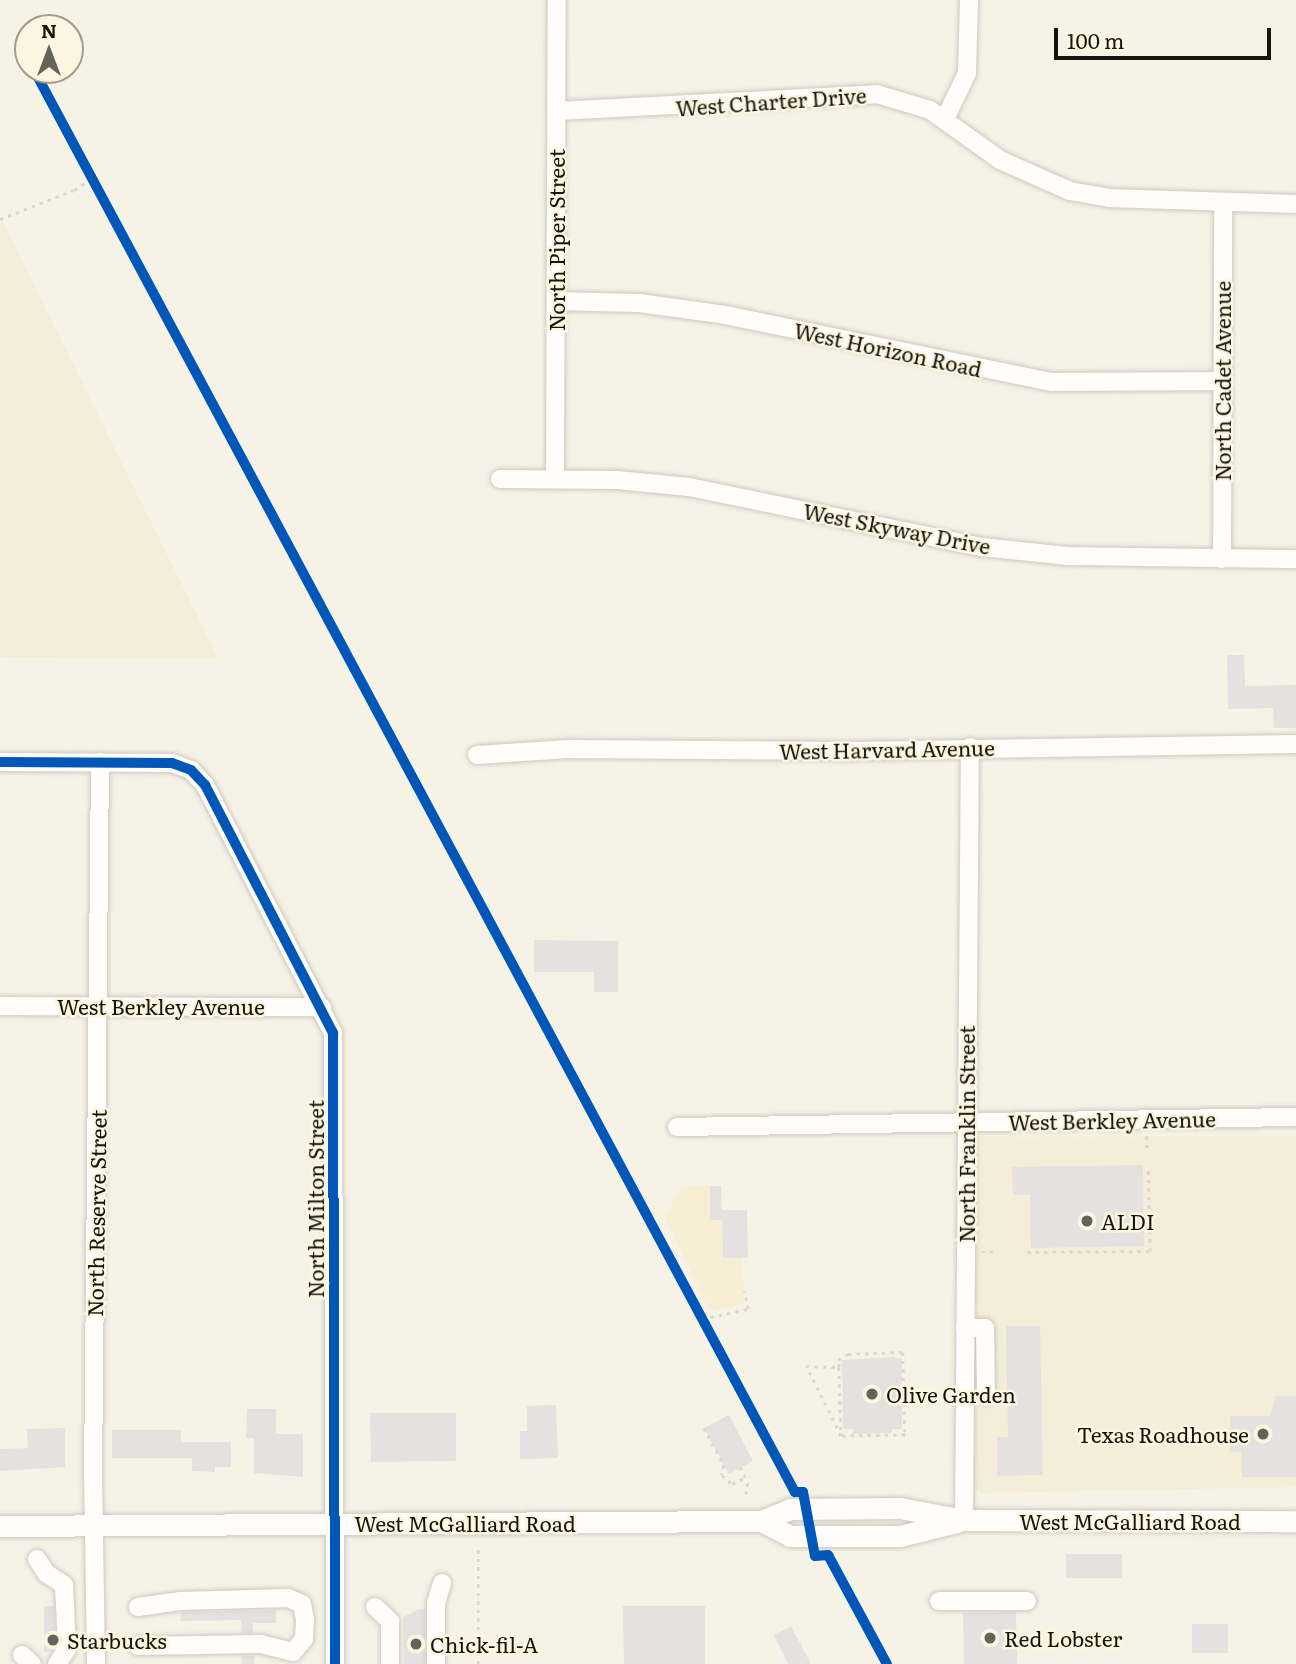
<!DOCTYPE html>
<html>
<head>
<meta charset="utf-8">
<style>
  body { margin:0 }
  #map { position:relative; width:1296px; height:1664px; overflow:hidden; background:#f6f2e6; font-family:Literata,serif }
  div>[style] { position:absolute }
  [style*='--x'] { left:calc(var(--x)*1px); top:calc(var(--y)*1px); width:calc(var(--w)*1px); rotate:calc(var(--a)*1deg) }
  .built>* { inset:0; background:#f4edd8 }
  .sand>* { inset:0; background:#f6efd4 }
  .building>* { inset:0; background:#e6e1e1 }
  .path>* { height:2.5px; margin-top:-1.25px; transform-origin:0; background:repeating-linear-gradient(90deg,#d9d8d5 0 3.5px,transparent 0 8.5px) }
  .roads { filter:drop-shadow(0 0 2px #cdc9c0) drop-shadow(0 0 2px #cdc9c0) }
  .minor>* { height:18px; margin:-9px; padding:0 9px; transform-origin:9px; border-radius:9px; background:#fefdfb }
  .major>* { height:21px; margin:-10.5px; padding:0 10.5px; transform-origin:10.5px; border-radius:10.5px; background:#fefdfb }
  .cycleway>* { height:10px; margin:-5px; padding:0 5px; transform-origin:5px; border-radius:5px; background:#0057b8 }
  .dots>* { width:19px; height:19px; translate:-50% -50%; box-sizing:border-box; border:4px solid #fcf5e0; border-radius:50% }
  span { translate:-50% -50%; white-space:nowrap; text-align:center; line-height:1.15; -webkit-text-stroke:5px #fcf5e0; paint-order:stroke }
  .street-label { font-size:21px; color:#17140d }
  .poi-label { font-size:21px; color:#17140d }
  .left { translate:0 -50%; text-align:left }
  .right { translate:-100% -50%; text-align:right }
  .north { position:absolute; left:14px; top:14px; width:70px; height:70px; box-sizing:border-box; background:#fcf5e0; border:2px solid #a09b8c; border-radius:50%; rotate:0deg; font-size:19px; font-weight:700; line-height:28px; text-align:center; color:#17140d }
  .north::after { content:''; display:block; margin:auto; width:24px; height:32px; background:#656259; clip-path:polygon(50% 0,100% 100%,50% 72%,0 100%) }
  .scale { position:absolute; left:1054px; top:28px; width:217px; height:32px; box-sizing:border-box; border:4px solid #17140d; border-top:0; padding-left:9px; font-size:21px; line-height:24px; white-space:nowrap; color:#17140d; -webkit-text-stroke:5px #fcf5e0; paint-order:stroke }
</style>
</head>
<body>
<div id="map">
  <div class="built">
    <i style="clip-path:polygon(0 216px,218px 658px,0 657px)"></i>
    <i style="clip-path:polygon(1296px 1136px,1296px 1487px,981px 1493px,975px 1487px,978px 1137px)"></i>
  </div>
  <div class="sand">
    <i style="clip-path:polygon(710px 1186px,710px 1220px,722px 1220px,723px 1258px,742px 1258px,744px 1291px,743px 1304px,710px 1311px,665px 1218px,681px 1187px)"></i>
  </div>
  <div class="building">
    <i style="clip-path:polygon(1227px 655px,1244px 655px,1245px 686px,1296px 685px,1296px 728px,1274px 728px,1273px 708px,1228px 709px)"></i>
    <i style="clip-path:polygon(534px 940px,618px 941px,618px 992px,594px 992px,594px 972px,534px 972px)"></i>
    <i style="clip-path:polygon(1143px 1165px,1144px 1246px,1031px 1248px,1030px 1195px,1013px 1195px,1012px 1167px)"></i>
    <i style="clip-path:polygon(710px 1186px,721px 1186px,722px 1220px,710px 1220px)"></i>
    <i style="clip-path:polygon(722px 1210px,747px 1210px,748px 1258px,723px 1258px)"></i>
    <i style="clip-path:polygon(1006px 1326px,1040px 1326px,1043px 1475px,997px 1476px,997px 1437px,1008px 1437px)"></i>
    <i style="clip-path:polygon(893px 1357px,902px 1359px,902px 1429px,892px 1429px,892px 1433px,853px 1434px,853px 1429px,843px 1429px,842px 1360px)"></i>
    <i style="clip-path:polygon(1276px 1396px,1296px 1396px,1296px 1477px,1242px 1477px,1241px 1452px,1230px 1452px,1230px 1416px,1270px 1416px)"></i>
    <i style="clip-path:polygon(556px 1405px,558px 1458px,520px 1459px,520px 1431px,527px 1431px,527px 1406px)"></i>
    <i style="clip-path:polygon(247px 1409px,276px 1409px,276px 1434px,303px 1434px,303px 1477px,254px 1473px,254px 1438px,246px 1438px)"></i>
    <i style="clip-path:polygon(370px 1413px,456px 1413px,456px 1461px,371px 1462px)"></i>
    <i style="clip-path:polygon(729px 1415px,753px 1461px,729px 1474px,704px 1428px)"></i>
    <i style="clip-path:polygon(65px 1428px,65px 1467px,0 1471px,0 1449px,28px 1448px,27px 1429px)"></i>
    <i style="clip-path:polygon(112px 1430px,181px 1430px,181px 1442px,231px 1442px,231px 1467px,215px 1467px,215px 1472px,192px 1471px,192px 1458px,112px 1458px)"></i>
    <i style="clip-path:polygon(1066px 1554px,1122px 1554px,1122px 1578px,1066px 1578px)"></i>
    <i style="clip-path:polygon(44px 1606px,54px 1606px,55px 1646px,52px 1652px,44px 1652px)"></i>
    <i style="clip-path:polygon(623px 1606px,705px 1606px,705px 1664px,624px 1664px)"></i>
    <i style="clip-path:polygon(419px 1609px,425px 1610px,425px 1664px,404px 1664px,403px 1617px)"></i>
    <i style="clip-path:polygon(276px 1610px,276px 1623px,253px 1623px,253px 1633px,242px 1633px,241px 1620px,180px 1621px,181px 1612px)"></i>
    <i style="clip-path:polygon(1016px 1612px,1017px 1664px,964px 1664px,963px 1613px)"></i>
    <i style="clip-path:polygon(1192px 1624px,1228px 1624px,1228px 1653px,1192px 1653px)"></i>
    <i style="clip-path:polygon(791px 1626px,811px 1664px,788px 1664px,774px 1635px)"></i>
    <i style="clip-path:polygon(242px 1656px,254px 1656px,254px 1664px,242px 1664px)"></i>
  </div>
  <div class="path">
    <i style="--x:0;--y:219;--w:79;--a:-21.4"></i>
    <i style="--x:74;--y:190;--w:22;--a:-34"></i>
    <i style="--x:1147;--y:1136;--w:14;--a:90"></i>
    <i style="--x:982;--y:1252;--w:11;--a:0"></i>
    <i style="--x:1027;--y:1252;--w:123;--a:-0.5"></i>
    <i style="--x:1150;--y:1251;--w:80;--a:-91.4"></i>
    <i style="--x:702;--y:1319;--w:47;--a:-12.3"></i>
    <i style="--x:748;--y:1309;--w:18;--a:-103"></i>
    <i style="--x:839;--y:1367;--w:7;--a:-98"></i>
    <i style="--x:838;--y:1360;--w:12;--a:-31"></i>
    <i style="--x:848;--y:1354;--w:55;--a:-2.1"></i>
    <i style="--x:903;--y:1352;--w:83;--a:88.6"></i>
    <i style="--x:905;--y:1435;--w:64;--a:179.1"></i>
    <i style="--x:841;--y:1436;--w:78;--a:-116.6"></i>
    <i style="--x:806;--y:1366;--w:33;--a:2"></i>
    <i style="--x:839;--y:1367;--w:69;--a:88.3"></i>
    <i style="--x:704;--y:1428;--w:42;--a:61.6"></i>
    <i style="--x:724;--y:1465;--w:10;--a:101"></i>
    <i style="--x:722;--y:1475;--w:13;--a:42"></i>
    <i style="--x:732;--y:1484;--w:15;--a:-28"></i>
    <i style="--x:740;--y:1467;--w:18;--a:63"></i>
    <i style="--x:748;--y:1483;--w:13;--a:99"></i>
    <i style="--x:478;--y:1664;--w:115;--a:-90"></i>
  </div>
  <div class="roads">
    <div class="minor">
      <i style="--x:557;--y:111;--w:320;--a:-3"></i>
      <i style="--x:877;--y:94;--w:55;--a:16.8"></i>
      <i style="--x:930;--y:110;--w:86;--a:35.5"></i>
      <i style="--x:1000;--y:160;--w:77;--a:23.9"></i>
      <i style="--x:1070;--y:191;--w:40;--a:10"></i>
      <i style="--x:1109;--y:198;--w:187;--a:1.8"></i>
      <i style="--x:945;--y:119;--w:51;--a:-64.4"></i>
      <i style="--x:967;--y:73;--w:73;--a:-88.4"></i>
      <i style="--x:556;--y:301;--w:83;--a:1.4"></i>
      <i style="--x:639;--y:303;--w:87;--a:7.9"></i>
      <i style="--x:725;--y:315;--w:334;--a:11.6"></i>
      <i style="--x:1052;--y:382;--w:169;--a:-0.3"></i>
      <i style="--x:500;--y:479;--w:117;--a:0.5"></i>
      <i style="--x:617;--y:480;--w:72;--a:5.6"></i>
      <i style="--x:689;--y:487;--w:299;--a:11.6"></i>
      <i style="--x:982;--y:547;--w:85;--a:6"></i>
      <i style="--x:1067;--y:556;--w:229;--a:0.8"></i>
      <i style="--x:555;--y:479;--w:479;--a:-89.8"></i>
      <i style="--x:1222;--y:559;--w:356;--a:-89.8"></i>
      <i style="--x:477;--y:755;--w:91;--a:-3.8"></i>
      <i style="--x:568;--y:749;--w:284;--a:0.4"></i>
      <i style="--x:852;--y:751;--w:444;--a:-0.9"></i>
      <i style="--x:0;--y:762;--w:172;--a:0.3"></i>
      <i style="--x:172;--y:763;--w:20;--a:20"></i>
      <i style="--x:191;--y:770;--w:21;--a:47"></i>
      <i style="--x:205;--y:785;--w:279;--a:62.7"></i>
      <i style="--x:333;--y:1033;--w:631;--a:89.82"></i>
      <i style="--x:0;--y:1006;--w:322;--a:0.2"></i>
      <i style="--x:677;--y:1127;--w:619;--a:-0.93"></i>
      <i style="--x:965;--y:1328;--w:20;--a:0"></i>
      <i style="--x:985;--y:1328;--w:67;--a:89.1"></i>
      <i style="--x:964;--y:1520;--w:773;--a:-89.56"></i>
      <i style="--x:37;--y:1559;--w:17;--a:57"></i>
      <i style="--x:46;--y:1573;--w:22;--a:34"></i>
      <i style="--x:64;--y:1585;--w:64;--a:87.3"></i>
      <i style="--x:67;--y:1649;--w:18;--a:124"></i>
      <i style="--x:939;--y:1601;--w:88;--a:0"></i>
      <i style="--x:138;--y:1607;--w:42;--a:-8.1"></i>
      <i style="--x:180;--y:1601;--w:108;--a:-1.6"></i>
      <i style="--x:288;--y:1598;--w:15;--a:23"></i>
      <i style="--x:302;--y:1604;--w:16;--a:79"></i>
      <i style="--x:305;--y:1620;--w:19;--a:93"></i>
      <i style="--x:304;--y:1639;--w:17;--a:130"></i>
      <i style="--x:293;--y:1652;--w:32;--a:-166"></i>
      <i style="--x:262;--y:1644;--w:124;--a:179.1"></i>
      <i style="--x:375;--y:1607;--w:21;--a:43"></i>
      <i style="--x:390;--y:1621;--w:43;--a:90"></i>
      <i style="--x:22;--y:1655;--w:13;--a:42"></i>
      <i style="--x:96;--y:1664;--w:187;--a:-90.9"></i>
      <i style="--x:93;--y:1477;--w:715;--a:-89.44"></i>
      <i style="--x:436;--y:1664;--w:61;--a:-90"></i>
      <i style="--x:436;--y:1603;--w:21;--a:-73"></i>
    </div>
    <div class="major">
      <i style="--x:761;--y:1521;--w:33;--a:27"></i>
      <i style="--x:790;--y:1536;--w:110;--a:0"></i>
      <i style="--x:900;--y:1536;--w:59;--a:-13.8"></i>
      <i style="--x:0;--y:1526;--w:761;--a:-0.38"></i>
      <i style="--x:761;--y:1521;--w:31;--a:-22"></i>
      <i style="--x:790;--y:1509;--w:110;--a:-0.5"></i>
      <i style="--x:900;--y:1508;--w:65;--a:10.6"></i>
      <i style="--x:964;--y:1520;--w:332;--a:0.2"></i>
    </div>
  </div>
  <div class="cycleway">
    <i style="--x:34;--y:70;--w:1613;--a:61.85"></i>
    <i style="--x:795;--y:1492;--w:8;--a:0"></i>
    <i style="--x:803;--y:1492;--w:65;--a:79.4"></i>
    <i style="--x:815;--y:1556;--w:13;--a:-4"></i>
    <i style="--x:828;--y:1555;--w:124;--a:61.6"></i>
    <i style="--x:0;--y:762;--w:172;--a:0.3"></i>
    <i style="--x:172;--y:763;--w:20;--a:20"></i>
    <i style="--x:191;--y:770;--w:21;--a:47"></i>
    <i style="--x:205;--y:785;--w:279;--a:62.7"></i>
    <i style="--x:333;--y:1033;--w:631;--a:89.82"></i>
  </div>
  <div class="dots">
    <i style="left:1087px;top:1221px;background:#656259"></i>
    <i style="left:872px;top:1394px;background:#656259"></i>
    <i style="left:1263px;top:1434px;background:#656259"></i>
    <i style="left:990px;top:1638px;background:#656259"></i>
    <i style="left:53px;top:1640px;background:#656259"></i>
    <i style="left:416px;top:1644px;background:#656259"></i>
  </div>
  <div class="street-label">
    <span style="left:771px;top:101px;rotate:-4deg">West Charter Drive</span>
    <span style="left:556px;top:240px;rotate:-90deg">North Piper Street</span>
    <span style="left:888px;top:349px;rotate:12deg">West Horizon Road</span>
    <span style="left:1222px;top:381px;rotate:-90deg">North Cadet Avenue</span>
    <span style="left:897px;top:528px;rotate:11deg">West Skyway Drive</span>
    <span style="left:887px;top:749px;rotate:-1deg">West Harvard Avenue</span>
    <span style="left:161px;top:1006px">West Berkley Avenue</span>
    <span style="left:1112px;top:1120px;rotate:-1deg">West Berkley Avenue</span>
    <span style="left:966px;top:1134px;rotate:-90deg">North Franklin Street</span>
    <span style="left:315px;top:1199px;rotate:-90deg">North Milton Street</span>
    <span style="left:96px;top:1213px;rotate:-89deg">North Reserve Street</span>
    <span style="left:1130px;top:1521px">West McGalliard Road</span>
    <span style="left:465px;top:1523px">West McGalliard Road</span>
  </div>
  <div class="poi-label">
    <span class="left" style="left:1101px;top:1221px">ALDI</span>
    <span class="left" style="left:886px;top:1394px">Olive Garden</span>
    <span class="right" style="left:1249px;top:1434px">Texas Roadhouse</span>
    <span class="left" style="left:1004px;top:1638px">Red Lobster</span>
    <span class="left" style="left:67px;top:1640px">Starbucks</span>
    <span class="left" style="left:430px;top:1644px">Chick-fil-A</span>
  </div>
  <div class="north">N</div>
  <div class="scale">100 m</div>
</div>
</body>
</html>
